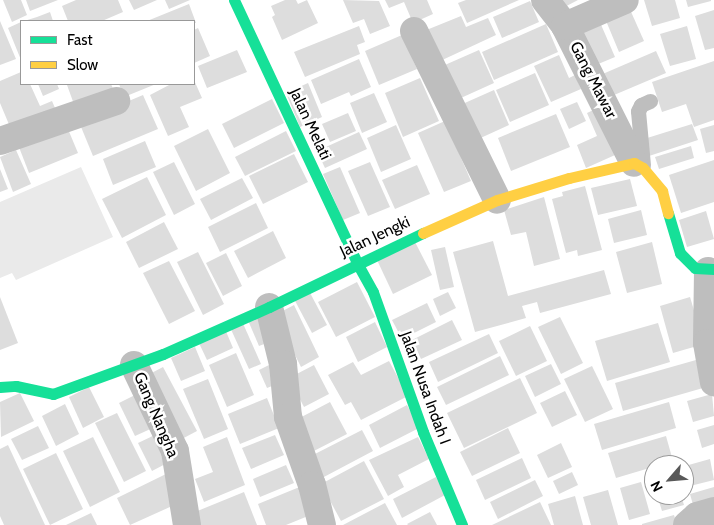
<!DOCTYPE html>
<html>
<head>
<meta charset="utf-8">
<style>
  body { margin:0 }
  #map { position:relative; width:714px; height:525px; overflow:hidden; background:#fff; font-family:Cabin,sans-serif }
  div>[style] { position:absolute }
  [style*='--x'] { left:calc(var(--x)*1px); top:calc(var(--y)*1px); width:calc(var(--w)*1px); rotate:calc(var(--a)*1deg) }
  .green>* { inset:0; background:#eaeaea }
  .building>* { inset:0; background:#ddd }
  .lane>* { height:15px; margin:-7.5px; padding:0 7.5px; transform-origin:7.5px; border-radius:7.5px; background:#bebebe }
  .street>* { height:28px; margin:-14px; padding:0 14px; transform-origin:14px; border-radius:14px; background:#bebebe }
  .fast>* { height:11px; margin:-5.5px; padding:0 5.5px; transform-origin:5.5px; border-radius:5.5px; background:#16e098 }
  .slow>* { height:11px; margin:-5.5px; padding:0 5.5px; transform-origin:5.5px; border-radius:5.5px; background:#ffcf43 }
  span { translate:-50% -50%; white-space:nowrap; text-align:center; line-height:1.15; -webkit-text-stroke:5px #fff; paint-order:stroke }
  .street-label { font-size:16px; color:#000 }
  .legend { position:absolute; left:20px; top:20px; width:175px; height:65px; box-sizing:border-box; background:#fff; border:1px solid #999; margin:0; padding:6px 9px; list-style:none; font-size:15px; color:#000 }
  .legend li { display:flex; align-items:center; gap:10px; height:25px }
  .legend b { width:25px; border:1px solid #999 }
  .north { position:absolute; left:644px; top:455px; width:50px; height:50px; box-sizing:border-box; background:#fff; border:1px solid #999; border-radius:50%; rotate:243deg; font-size:14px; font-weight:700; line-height:20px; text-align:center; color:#000 }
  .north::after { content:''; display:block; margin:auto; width:18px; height:22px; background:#595959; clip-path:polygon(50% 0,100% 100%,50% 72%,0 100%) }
</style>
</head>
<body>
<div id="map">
  <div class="green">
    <i style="clip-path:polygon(81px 167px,113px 237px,16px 280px,12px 273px,0 278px,0 202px)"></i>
  </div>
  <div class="building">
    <i style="clip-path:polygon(3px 0,21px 0,27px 15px,12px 22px)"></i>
    <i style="clip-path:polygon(26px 0,58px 0,30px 11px)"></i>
    <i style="clip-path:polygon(76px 0,118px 0,123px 12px,102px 21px,68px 21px,62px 6px)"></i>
    <i style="clip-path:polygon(129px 0,157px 0,134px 10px)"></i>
    <i style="clip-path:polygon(165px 0,190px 0,169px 9px)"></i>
    <i style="clip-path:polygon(285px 0,296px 0,298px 4px,307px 0,318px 23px,282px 40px,272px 17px,275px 15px,271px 6px)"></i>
    <i style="clip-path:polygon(343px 0,379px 1px,390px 26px,370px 34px,364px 19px,353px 23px)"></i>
    <i style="clip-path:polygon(385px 0,427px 0,433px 14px,413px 23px,404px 2px,389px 8px)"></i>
    <i style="clip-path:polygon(466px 0,519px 0,467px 23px,458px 3px)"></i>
    <i style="clip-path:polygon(551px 0,578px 0,557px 11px)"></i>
    <i style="clip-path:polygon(644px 0,675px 0,680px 18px,652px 26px)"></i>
    <i style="clip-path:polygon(686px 0,711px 0,711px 1px,688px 7px)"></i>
    <i style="clip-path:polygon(530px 1px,539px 22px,502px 38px,493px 17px)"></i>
    <i style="clip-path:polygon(189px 4px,196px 23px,147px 21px)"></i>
    <i style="clip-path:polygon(628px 5px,644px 41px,619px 52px,604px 16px)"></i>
    <i style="clip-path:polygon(714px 10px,714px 48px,705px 50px,695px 16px)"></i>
    <i style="clip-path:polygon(50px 12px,53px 21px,24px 21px,37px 17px)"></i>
    <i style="clip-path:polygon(461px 16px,466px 27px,488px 18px,496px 35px,438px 62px,424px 31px)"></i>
    <i style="clip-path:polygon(599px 20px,615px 57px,591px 67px,575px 31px)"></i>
    <i style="clip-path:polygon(0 21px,16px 59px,0 65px)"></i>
    <i style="clip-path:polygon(21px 22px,21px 60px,8px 28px)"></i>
    <i style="clip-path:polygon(546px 24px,558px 52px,494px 80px,482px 52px)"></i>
    <i style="clip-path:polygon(359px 26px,365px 42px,357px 45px,360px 54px,305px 77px,294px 52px)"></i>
    <i style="clip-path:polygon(687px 26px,696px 59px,670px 66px,660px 34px)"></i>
    <i style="clip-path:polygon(198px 28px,210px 56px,194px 63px,194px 30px)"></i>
    <i style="clip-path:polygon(402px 35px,417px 69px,379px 85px,365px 51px)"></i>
    <i style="clip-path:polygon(237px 50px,247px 72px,207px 88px,198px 66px)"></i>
    <i style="clip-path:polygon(479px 50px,494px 83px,452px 102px,438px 68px)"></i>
    <i style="clip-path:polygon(656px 51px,666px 73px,607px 98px,598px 76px)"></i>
    <i style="clip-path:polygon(559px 55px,569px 78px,575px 75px,581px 89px,551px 102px,534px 66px)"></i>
    <i style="clip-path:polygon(359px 59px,371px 87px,351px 96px,349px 92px,321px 104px,311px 80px)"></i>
    <i style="clip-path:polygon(714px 61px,714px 120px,694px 127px,686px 104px,662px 112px,652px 82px)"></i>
    <i style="clip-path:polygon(21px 72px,21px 84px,30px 84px,40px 106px,52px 101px,58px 115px,13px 134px,0 103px,0 81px)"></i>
    <i style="clip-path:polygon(535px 73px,549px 105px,510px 122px,496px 90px)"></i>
    <i style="clip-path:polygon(420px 78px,439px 121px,403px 137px,385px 93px)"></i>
    <i style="clip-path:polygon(194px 80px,202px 98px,180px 107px,189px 127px,168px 136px,150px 95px,171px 84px,194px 84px)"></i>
    <i style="clip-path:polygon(308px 83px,322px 117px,300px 127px,286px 93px)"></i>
    <i style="clip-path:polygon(38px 84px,57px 84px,59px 89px,43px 96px)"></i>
    <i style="clip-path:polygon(71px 84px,111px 84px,114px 91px,75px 107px,67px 85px)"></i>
    <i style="clip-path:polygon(119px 84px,156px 84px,124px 97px)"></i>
    <i style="clip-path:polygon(494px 90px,509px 125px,474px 141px,458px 106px)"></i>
    <i style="clip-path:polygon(374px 93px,387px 122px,362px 133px,350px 103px)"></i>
    <i style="clip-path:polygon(143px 95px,158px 129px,93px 156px,79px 122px)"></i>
    <i style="clip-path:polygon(272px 99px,284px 123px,234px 148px,222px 124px)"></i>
    <i style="clip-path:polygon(577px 102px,586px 121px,569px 129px,560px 109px)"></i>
    <i style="clip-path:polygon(602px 106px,624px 151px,586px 168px,577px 145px,597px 136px,587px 113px)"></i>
    <i style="clip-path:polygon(348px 113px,356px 131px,330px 142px,322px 124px)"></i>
    <i style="clip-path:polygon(556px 114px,570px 147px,511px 171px,498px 138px)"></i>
    <i style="clip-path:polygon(445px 121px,471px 181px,444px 192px,418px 133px)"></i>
    <i style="clip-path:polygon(65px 122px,78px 153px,29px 173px,17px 142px)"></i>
    <i style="clip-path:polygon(692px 124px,698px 140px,649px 156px,644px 139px)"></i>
    <i style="clip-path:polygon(396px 125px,411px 159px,381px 172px,367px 138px)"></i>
    <i style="clip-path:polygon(714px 125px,714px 151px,706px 153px,700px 129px)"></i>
    <i style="clip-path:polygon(208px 129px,230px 173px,196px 191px,174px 146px)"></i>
    <i style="clip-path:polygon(286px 131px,296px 151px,245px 176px,235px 157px)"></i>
    <i style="clip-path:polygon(359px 132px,367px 149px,325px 168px,317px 151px)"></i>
    <i style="clip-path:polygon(145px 141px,156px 167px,113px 185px,103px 159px)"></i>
    <i style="clip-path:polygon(691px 146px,694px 158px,659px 169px,655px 157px)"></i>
    <i style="clip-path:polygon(16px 150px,31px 184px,13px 192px,0 157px)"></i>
    <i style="clip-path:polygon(294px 154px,308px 182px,263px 204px,249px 176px)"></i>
    <i style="clip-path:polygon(714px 160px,714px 202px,681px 213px,669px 175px)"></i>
    <i style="clip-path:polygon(174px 162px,195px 204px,174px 215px,153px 172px)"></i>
    <i style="clip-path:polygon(370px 162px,390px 207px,368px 216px,348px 171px)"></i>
    <i style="clip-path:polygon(417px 165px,430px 194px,395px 209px,382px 180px)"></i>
    <i style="clip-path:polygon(340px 167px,360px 213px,343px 220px,323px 174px)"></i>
    <i style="clip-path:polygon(0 169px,8px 189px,0 192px)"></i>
    <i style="clip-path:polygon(147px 177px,166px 215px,122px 238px,102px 199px)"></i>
    <i style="clip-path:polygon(242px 178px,253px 198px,211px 220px,200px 199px)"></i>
    <i style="clip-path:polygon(630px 179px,637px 206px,598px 215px,591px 188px)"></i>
    <i style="clip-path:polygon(585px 186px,602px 250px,578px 256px,577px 250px,566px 253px,552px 199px,563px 196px,562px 192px)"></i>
    <i style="clip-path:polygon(544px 197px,560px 259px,534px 266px,526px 232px,511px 235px,504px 210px)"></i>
    <i style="clip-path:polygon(256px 203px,268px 228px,220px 252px,208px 227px)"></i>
    <i style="clip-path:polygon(641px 210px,647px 235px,614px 243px,608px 219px)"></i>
    <i style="clip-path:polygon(706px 211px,714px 239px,687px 247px,679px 220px)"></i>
    <i style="clip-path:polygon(164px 222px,178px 249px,139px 268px,126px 242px)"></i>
    <i style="clip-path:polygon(273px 231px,286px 258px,248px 278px,234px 251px)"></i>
    <i style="clip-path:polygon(493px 241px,508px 296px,604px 270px,611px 294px,540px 313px,537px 302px,522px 306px,526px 318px,475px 332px,453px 252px)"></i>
    <i style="clip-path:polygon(415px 242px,432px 275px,393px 294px,377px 260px)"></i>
    <i style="clip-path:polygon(652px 242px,662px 284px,627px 293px,616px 252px)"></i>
    <i style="clip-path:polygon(445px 247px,454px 287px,440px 290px,431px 250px)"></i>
    <i style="clip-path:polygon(198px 252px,224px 304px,203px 315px,177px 262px)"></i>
    <i style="clip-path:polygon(226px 253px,242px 286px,223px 296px,206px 263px)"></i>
    <i style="clip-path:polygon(169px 261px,195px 311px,169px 324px,143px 273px)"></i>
    <i style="clip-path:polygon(357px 282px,375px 317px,336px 337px,318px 302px)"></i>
    <i style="clip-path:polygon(308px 289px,327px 325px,312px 333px,293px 297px)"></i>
    <i style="clip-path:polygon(448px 292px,456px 308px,440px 316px,433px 299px)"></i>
    <i style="clip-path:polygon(0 297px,18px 343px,0 350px)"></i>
    <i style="clip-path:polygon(690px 297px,704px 344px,673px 353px,660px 306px)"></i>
    <i style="clip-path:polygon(427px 303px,436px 322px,402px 339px,392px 320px)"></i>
    <i style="clip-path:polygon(294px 305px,319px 357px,301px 367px,275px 315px)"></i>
    <i style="clip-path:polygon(260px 312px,272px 341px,259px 346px,247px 318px)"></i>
    <i style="clip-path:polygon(560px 317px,583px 363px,561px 374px,538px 327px)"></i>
    <i style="clip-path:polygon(241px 319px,261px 364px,249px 369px,229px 325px)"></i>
    <i style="clip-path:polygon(452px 320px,462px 340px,421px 359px,412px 340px)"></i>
    <i style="clip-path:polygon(375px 322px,387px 347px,358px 362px,346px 337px)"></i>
    <i style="clip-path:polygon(658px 323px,670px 362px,607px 381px,595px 341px)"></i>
    <i style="clip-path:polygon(530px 326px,547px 361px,516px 376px,499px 341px)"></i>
    <i style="clip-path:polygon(225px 329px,233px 348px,207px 360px,198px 341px)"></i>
    <i style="clip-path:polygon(489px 334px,498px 353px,438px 382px,429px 362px)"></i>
    <i style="clip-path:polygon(195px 347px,205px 371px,181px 381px,171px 358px)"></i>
    <i style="clip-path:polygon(236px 353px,254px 395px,227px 407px,209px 365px)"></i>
    <i style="clip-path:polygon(500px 356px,509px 375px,446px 405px,437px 387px)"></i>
    <i style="clip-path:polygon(696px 360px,703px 388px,623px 411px,615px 383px)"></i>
    <i style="clip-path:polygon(389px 361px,408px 396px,361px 420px,351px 402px,345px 405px,328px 375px,353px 362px,361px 375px)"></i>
    <i style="clip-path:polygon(273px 363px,282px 382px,267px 388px,259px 370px)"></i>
    <i style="clip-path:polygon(551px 364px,561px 384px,535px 397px,525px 376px)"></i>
    <i style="clip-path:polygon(314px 365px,329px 394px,304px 407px,289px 378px)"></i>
    <i style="clip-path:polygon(592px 366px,613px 409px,585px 422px,564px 379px)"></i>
    <i style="clip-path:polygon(163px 367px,197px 431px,178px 441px,144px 377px)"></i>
    <i style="clip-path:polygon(520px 378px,537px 413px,464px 448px,447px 413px)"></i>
    <i style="clip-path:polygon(208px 379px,228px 429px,204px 439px,183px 389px)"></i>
    <i style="clip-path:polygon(89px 387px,104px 417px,83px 428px,69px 397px)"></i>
    <i style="clip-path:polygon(565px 391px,577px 415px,552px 427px,540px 403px)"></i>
    <i style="clip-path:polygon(141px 392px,157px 426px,135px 436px,119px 403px)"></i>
    <i style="clip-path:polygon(20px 393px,34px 421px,1px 437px,0 402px)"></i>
    <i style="clip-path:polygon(712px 394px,714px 416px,693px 422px,687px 401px)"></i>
    <i style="clip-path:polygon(267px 398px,279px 428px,240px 444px,228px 414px)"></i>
    <i style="clip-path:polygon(330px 402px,347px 434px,308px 454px,292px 422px)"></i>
    <i style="clip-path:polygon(669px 402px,676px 428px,602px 450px,594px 424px)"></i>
    <i style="clip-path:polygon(65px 404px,79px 434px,56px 446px,42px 416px)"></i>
    <i style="clip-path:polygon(407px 405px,419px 428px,380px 448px,369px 425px)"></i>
    <i style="clip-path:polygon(117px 413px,146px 471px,124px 482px,95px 423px)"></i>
    <i style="clip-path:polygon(714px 425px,714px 444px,702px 448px,697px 430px)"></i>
    <i style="clip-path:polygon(38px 426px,49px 448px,22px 460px,11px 439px)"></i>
    <i style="clip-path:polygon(508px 428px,520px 453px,472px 476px,460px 452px)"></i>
    <i style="clip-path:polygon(362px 430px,373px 451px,322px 478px,311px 456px)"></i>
    <i style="clip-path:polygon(157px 434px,171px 461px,152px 471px,138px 443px)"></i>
    <i style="clip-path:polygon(275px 435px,284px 455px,251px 469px,242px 448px)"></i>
    <i style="clip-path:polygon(666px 436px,673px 461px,616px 478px,608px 453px)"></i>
    <i style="clip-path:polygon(93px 437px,120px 492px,90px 507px,63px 451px)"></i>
    <i style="clip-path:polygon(227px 437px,245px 485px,204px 502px,195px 479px,213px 472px,203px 447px)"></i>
    <i style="clip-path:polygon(418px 437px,429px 459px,398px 475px,404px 487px,388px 496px,369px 460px)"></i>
    <i style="clip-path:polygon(561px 443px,572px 467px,548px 478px,537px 455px)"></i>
    <i style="clip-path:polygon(8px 445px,45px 525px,4px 525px,0 516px,0 449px)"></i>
    <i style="clip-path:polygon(56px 453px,83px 509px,50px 525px,23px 469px)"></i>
    <i style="clip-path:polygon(522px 458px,531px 478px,485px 500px,476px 480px)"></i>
    <i style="clip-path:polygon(710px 459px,714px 480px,690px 486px,685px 466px)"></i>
    <i style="clip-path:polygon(364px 461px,384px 499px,341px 521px,321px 484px)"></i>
    <i style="clip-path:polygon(286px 465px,294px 483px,260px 497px,253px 479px)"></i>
    <i style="clip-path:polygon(572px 472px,578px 485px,559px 494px,553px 481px)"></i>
    <i style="clip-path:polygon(166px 474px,181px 502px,130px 525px,117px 498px)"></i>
    <i style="clip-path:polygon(436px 477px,445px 495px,402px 518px,393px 499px)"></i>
    <i style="clip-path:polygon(535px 480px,543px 496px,498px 519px,490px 502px)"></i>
    <i style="clip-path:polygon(641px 482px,650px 514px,629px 520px,620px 488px)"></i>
    <i style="clip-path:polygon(302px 486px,313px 514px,286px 525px,266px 525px,258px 504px)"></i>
    <i style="clip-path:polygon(714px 487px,714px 507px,695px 512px,690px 494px)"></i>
    <i style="clip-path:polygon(608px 490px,618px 525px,591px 525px,583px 497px)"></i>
    <i style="clip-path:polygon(244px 492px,257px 525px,201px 525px,195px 512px)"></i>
    <i style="clip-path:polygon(657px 495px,681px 495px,684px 505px,662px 511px)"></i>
    <i style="clip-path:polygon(575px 496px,583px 525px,554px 525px,548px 504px)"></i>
    <i style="clip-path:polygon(540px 502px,551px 525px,492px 525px)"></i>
    <i style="clip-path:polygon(385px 503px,397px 525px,343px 525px)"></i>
    <i style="clip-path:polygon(430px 512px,437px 525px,408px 525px,407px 524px)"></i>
    <i style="clip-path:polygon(91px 513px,97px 525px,66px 525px)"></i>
    <i style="clip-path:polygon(674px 515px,677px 525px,642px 525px,642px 524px)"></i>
  </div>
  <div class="lane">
    <i style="--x:643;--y:165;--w:54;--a:-95.3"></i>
    <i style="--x:638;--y:111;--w:7;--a:-63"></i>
    <i style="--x:641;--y:105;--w:10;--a:-24"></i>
  </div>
  <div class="street">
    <i style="--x:545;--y:0;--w:33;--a:52"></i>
    <i style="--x:565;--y:26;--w:153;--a:63.3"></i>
    <i style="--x:565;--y:26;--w:65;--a:-23.4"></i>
    <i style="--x:414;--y:31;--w:188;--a:63.8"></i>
    <i style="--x:0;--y:141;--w:123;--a:-19"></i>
    <i style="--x:708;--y:271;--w:72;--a:90.8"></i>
    <i style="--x:707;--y:343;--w:40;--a:80"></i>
    <i style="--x:269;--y:307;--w:59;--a:76.2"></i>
    <i style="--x:283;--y:364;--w:53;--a:84.6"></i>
    <i style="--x:288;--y:417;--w:72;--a:70.6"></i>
    <i style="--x:312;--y:485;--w:41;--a:76"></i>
    <i style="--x:134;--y:365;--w:95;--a:64.5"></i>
    <i style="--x:175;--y:451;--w:75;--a:80.8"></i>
    <i style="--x:687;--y:525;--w:13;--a:-42"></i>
    <i style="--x:697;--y:516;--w:18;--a:-16"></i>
  </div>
  <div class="fast">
    <i style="--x:234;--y:0;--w:290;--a:64.9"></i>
    <i style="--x:357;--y:263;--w:33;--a:61"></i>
    <i style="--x:373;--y:292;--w:149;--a:70.3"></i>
    <i style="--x:423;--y:432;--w:101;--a:67.2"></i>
    <i style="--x:668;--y:213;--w:42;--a:73.3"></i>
    <i style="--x:680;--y:253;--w:21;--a:45"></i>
    <i style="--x:695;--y:268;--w:19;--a:3"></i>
    <i style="--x:0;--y:387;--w:16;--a:-4"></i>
    <i style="--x:16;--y:386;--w:38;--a:12"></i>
    <i style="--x:53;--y:394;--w:117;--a:-20"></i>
    <i style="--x:163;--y:354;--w:116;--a:-23.9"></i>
    <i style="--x:269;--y:307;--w:171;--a:-25.7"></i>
  </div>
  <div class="slow">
    <i style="--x:423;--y:233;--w:81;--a:-24"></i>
    <i style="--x:497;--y:200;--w:75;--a:-17"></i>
    <i style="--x:569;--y:178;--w:67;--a:-13"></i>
    <i style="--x:634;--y:163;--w:10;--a:29"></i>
    <i style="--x:643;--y:168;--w:30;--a:50"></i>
    <i style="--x:662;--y:191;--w:23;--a:75"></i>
  </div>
  <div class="street-label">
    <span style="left:593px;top:80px;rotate:63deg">Gang Mawar</span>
    <span style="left:310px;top:124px;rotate:65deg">Jalan Melati</span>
    <span style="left:375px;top:237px;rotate:-25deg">Jalan Jengki</span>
    <span style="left:425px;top:388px;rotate:70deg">Jalan Nusa Indah I</span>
    <span style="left:156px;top:415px;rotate:67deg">Gang Nangha</span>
  </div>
  <ul class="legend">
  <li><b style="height:6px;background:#16e098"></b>Fast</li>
  <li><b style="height:6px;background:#ffcf43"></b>Slow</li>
  </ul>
  <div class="north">N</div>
</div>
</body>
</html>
